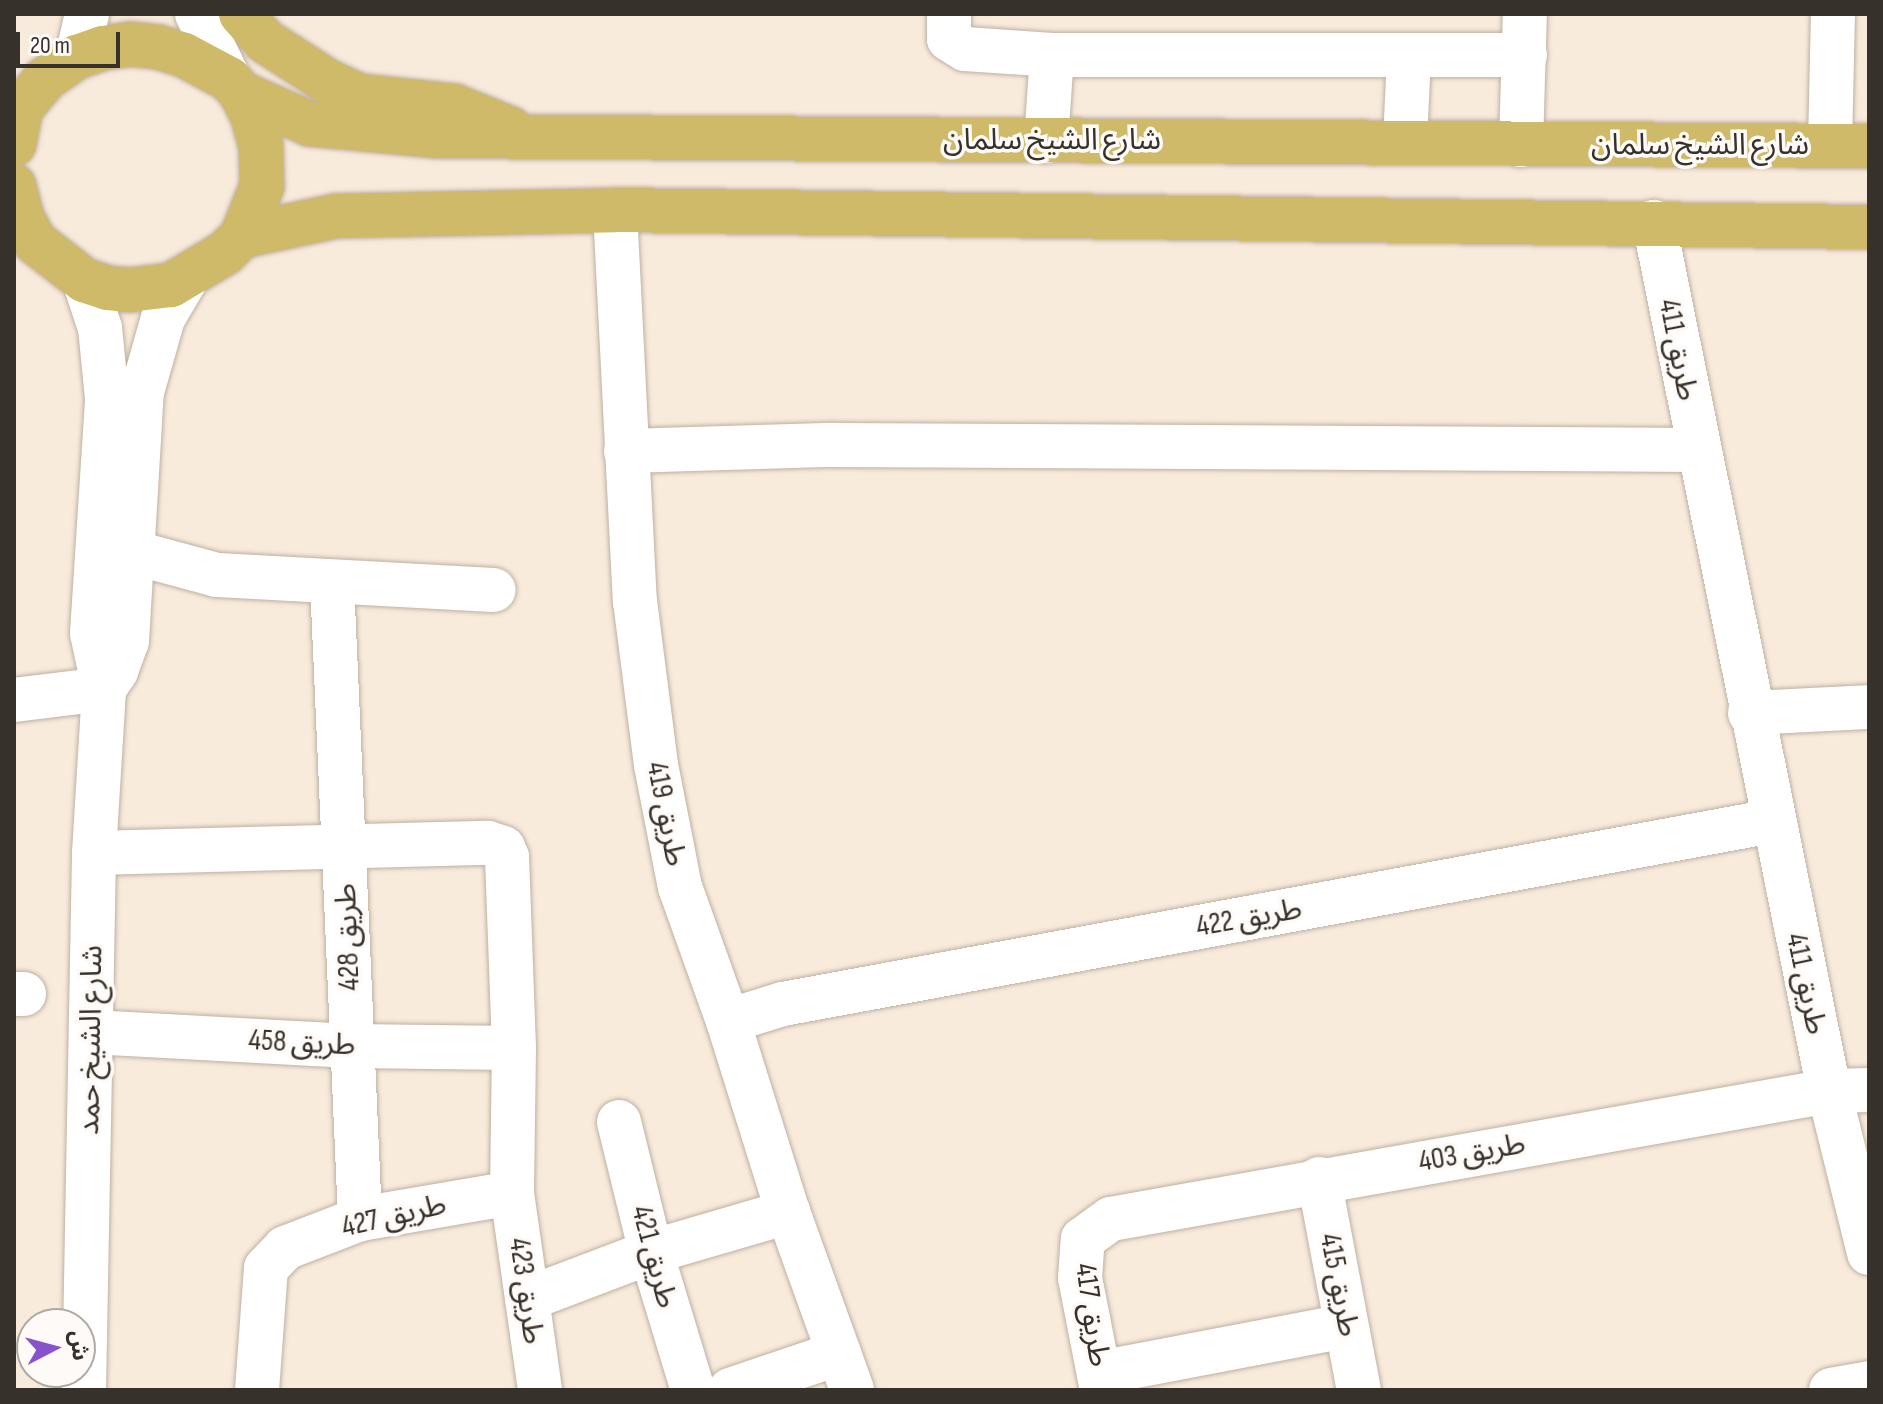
<!DOCTYPE html>
<html>
<head>
<meta charset="utf-8">
<style>
  body { margin:0 }
  #map { position:relative; width:1883px; height:1404px; overflow:hidden; background:#f9ebdb; font-family:"Sofia Sans Condensed","Noto Sans Arabic",sans-serif }
  div>[style] { position:absolute }
  [style*='--x'] { left:calc(var(--x)*1px); top:calc(var(--y)*1px); width:calc(var(--w)*1px); rotate:calc(var(--a)*1deg) }
  .roads { filter:drop-shadow(0 0 2px #beb1a2) drop-shadow(0 0 2px #beb1a2) }
  .minor>* { height:44px; margin:-22px; padding:0 22px; transform-origin:22px; border-radius:22px; background:#fff }
  .major>* { height:44px; margin:-22px; padding:0 22px; transform-origin:22px; border-radius:22px; background:#ceba68 }
  span { translate:-50% -50%; white-space:nowrap; text-align:center; line-height:1.15; -webkit-text-stroke:7px #fdfaf7; paint-order:stroke }
  .street-label { font-size:30px; color:#36312b }
  .frame { position:absolute; inset:0; border:16px solid #36312b; pointer-events:none }
  .north { position:absolute; left:16px; top:1308px; width:80px; height:80px; box-sizing:border-box; background:#fdfaf7; border:2px solid #adaaa5; border-radius:50%; rotate:84deg; font-size:22px; font-weight:700; line-height:32px; text-align:center; color:#36312b }
  .north::after { content:''; display:block; margin:auto; width:28px; height:36px; background:#8653cc; clip-path:polygon(50% 0,100% 100%,50% 72%,0 100%) }
  .scale { position:absolute; left:16px; top:32px; width:104px; height:36px; box-sizing:border-box; border:4px solid #36312b; border-top:0; padding-left:10px; font-size:24px; line-height:28px; white-space:nowrap; color:#36312b; -webkit-text-stroke:6px #fdfaf7; paint-order:stroke }
</style>
</head>
<body>
<div id="map">
  <div class="roads">
    <div class="minor">
      <i style="--x:197;--y:14;--w:72;--a:63.8"></i>
      <i style="--x:949;--y:14;--w:25;--a:90"></i>
      <i style="--x:949;--y:39;--w:19;--a:32"></i>
      <i style="--x:965;--y:49;--w:87;--a:3.9"></i>
      <i style="--x:1052;--y:55;--w:473;--a:0"></i>
      <i style="--x:77;--y:57;--w:44;--a:-76.9"></i>
      <i style="--x:1046;--y:141;--w:86;--a:-86"></i>
      <i style="--x:1405;--y:141;--w:86;--a:-87.3"></i>
      <i style="--x:1521;--y:145;--w:131;--a:-88.3"></i>
      <i style="--x:1830;--y:145;--w:131;--a:-88.7"></i>
      <i style="--x:615;--y:210;--w:392;--a:87.1"></i>
      <i style="--x:635;--y:601;--w:165;--a:82.7"></i>
      <i style="--x:656;--y:765;--w:124;--a:78.9"></i>
      <i style="--x:680;--y:887;--w:142;--a:70.3"></i>
      <i style="--x:728;--y:1021;--w:200;--a:72.6"></i>
      <i style="--x:788;--y:1212;--w:189;--a:70.2"></i>
      <i style="--x:1654;--y:222;--w:886;--a:78.61"></i>
      <i style="--x:1829;--y:1091;--w:167;--a:76.1"></i>
      <i style="--x:626;--y:451;--w:207;--a:-1.7"></i>
      <i style="--x:833;--y:445;--w:864;--a:0.33"></i>
      <i style="--x:115;--y:530;--w:28;--a:52"></i>
      <i style="--x:132;--y:552;--w:88;--a:15.1"></i>
      <i style="--x:217;--y:575;--w:277;--a:3.1"></i>
      <i style="--x:332;--y:582;--w:638;--a:87.48"></i>
      <i style="--x:104;--y:689;--w:22;--a:-56"></i>
      <i style="--x:116;--y:671;--w:32;--a:-70"></i>
      <i style="--x:127;--y:641;--w:249;--a:-86.6"></i>
      <i style="--x:142;--y:392;--w:77;--a:-74.2"></i>
      <i style="--x:163;--y:318;--w:45;--a:-59.5"></i>
      <i style="--x:14;--y:700;--w:91;--a:-7"></i>
      <i style="--x:1750;--y:713;--w:119;--a:-2.9"></i>
      <i style="--x:94;--y:853;--w:394;--a:-1.5"></i>
      <i style="--x:488;--y:843;--w:16;--a:18"></i>
      <i style="--x:503;--y:848;--w:10;--a:66"></i>
      <i style="--x:507;--y:857;--w:191;--a:87.9"></i>
      <i style="--x:514;--y:1048;--w:145;--a:90.8"></i>
      <i style="--x:512;--y:1193;--w:199;--a:81.9"></i>
      <i style="--x:14;--y:994;--w:10;--a:0"></i>
      <i style="--x:728;--y:1021;--w:58;--a:-17.2"></i>
      <i style="--x:783;--y:1004;--w:1006;--a:-10.48"></i>
      <i style="--x:91;--y:1032;--w:260;--a:3.1"></i>
      <i style="--x:351;--y:1046;--w:163;--a:0.7"></i>
      <i style="--x:619;--y:1122;--w:134;--a:76.2"></i>
      <i style="--x:651;--y:1252;--w:144;--a:73.1"></i>
      <i style="--x:1319;--y:1179;--w:215;--a:79.3"></i>
      <i style="--x:527;--y:1299;--w:133;--a:-20.8"></i>
      <i style="--x:651;--y:1252;--w:143;--a:-16.3"></i>
      <i style="--x:1099;--y:1373;--w:251;--a:-10.8"></i>
      <i style="--x:84;--y:1390;--w:537;--a:-88.93"></i>
      <i style="--x:94;--y:853;--w:164;--a:-86.5"></i>
      <i style="--x:104;--y:689;--w:57;--a:-102.1"></i>
      <i style="--x:92;--y:633;--w:235;--a:-86.3"></i>
      <i style="--x:107;--y:398;--w:70;--a:-95.7"></i>
      <i style="--x:100;--y:328;--w:51;--a:-108.4"></i>
      <i style="--x:257;--y:1390;--w:122;--a:-85.8"></i>
      <i style="--x:266;--y:1268;--w:28;--a:-46"></i>
      <i style="--x:285;--y:1248;--w:80;--a:-21.1"></i>
      <i style="--x:360;--y:1219;--w:154;--a:-9.7"></i>
      <i style="--x:730;--y:1390;--w:115;--a:-18.7"></i>
      <i style="--x:1102;--y:1390;--w:114;--a:-101.1"></i>
      <i style="--x:1080;--y:1278;--w:39;--a:-86"></i>
      <i style="--x:1083;--y:1239;--w:34;--a:-36"></i>
      <i style="--x:1111;--y:1219;--w:729;--a:-10.11"></i>
      <i style="--x:1829;--y:1091;--w:40;--a:-1.4"></i>
      <i style="--x:1831;--y:1390;--w:39;--a:-10"></i>
    </div>
    <div class="major">
      <i style="--x:241;--y:14;--w:36;--a:48"></i>
      <i style="--x:265;--y:41;--w:74;--a:32.8"></i>
      <i style="--x:327;--y:81;--w:35;--a:25"></i>
      <i style="--x:359;--y:96;--w:96;--a:6"></i>
      <i style="--x:454;--y:106;--w:61;--a:22"></i>
      <i style="--x:241;--y:93;--w:76;--a:24.2"></i>
      <i style="--x:310;--y:124;--w:127;--a:5.4"></i>
      <i style="--x:436;--y:136;--w:1433;--a:0.4"></i>
      <i style="--x:14;--y:144;--w:37;--a:-79"></i>
      <i style="--x:21;--y:108;--w:38;--a:-50"></i>
      <i style="--x:45;--y:79;--w:39;--a:-35"></i>
      <i style="--x:77;--y:57;--w:28;--a:-19"></i>
      <i style="--x:103;--y:48;--w:27;--a:-8"></i>
      <i style="--x:130;--y:44;--w:28;--a:6"></i>
      <i style="--x:158;--y:47;--w:27;--a:17"></i>
      <i style="--x:184;--y:55;--w:51;--a:28.1"></i>
      <i style="--x:229;--y:79;--w:18;--a:49"></i>
      <i style="--x:241;--y:93;--w:27;--a:63"></i>
      <i style="--x:253;--y:117;--w:30;--a:75"></i>
      <i style="--x:261;--y:146;--w:40;--a:88.6"></i>
      <i style="--x:262;--y:186;--w:54;--a:111.8"></i>
      <i style="--x:242;--y:236;--w:24;--a:135"></i>
      <i style="--x:225;--y:253;--w:63;--a:149.3"></i>
      <i style="--x:171;--y:285;--w:42;--a:173.2"></i>
      <i style="--x:129;--y:290;--w:21;--a:-175"></i>
      <i style="--x:108;--y:288;--w:25;--a:-162"></i>
      <i style="--x:84;--y:280;--w:62;--a:-142.2"></i>
      <i style="--x:35;--y:242;--w:27;--a:-118"></i>
      <i style="--x:22;--y:218;--w:33;--a:-104"></i>
      <i style="--x:242;--y:236;--w:96;--a:-12"></i>
      <i style="--x:336;--y:216;--w:279;--a:-1.2"></i>
      <i style="--x:615;--y:210;--w:1254;--a:0.78"></i>
    </div>
  </div>
  <div class="street-label">
    <span style="left:1052px;top:140px">شارع الشيخ سلمان</span>
    <span style="left:1700px;top:145px">شارع الشيخ سلمان</span>
    <span style="left:1678px;top:350px;rotate:79deg">طريق 411</span>
    <span style="left:666px;top:814px;rotate:79deg">طريق 419</span>
    <span style="left:1249px;top:918px;rotate:-10deg">طريق 422</span>
    <span style="left:348px;top:937px;rotate:-92deg">طريق 428</span>
    <span style="left:1806px;top:984px;rotate:78deg">طريق 411</span>
    <span style="left:91px;top:1040px;rotate:-89deg">شارع الشيخ حمد</span>
    <span style="left:302px;top:1043px;rotate:3deg">طريق 458</span>
    <span style="left:1472px;top:1153px;rotate:-10deg">طريق 403</span>
    <span style="left:394px;top:1216px;rotate:-13deg">طريق 427</span>
    <span style="left:654px;top:1257px;rotate:75deg">طريق 421</span>
    <span style="left:1339px;top:1285px;rotate:79deg">طريق 415</span>
    <span style="left:526px;top:1291px;rotate:82deg">طريق 423</span>
    <span style="left:1092px;top:1315px;rotate:82deg">طريق 417</span>
  </div>
  <div class="frame"></div>
  <div class="north">ش</div>
  <div class="scale">20 m</div>
</div>
</body>
</html>
